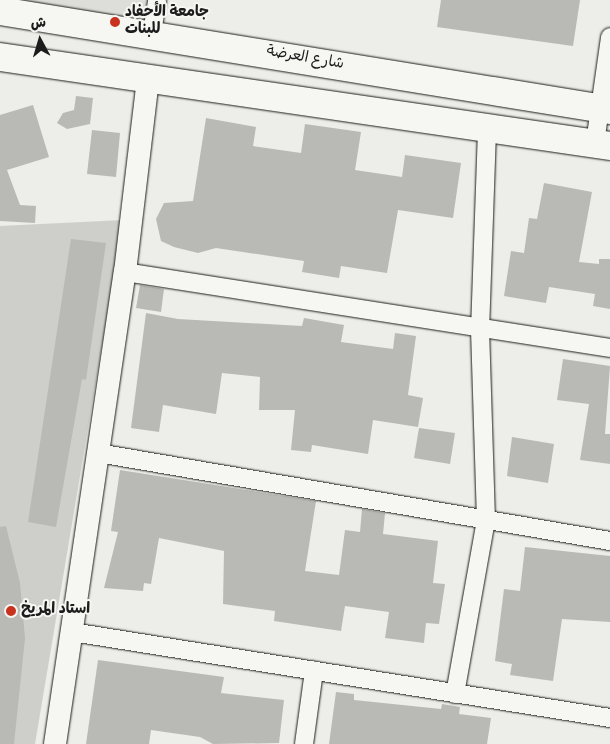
<!DOCTYPE html>
<html>
<head>
<meta charset="utf-8">
<style>
  body { margin:0 }
  #map { position:relative; width:610px; height:744px; overflow:hidden; background:#edede9; font-family:"Gochi Hand","Playpen Sans Arabic",sans-serif }
  div>[style] { position:absolute }
  [style*='--x'] { left:calc(var(--x)*1px); top:calc(var(--y)*1px); width:calc(var(--w)*1px); rotate:calc(var(--a)*1deg) }
  .built>* { inset:0; background:#ddddda }
  .green>* { inset:0; background:#cececb }
  .building>* { inset:0; background:#b9b9b6 }
  .roads { filter:drop-shadow(0 0 1px #1c1c1c) drop-shadow(0 0 1px #1c1c1c) }
  .minor>* { height:18px; margin:-9px; padding:0 9px; transform-origin:9px; border-radius:9px; background:#f6f6f2 }
  .tertiary>* { height:22px; margin:-11px; padding:0 11px; transform-origin:11px; border-radius:11px; background:#f6f6f2 }
  .primary>* { height:28px; margin:-14px; padding:0 14px; transform-origin:14px; border-radius:14px; background:#f6f6f2 }
  .dots>* { width:14px; height:14px; translate:-50% -50%; box-sizing:border-box; border:2px solid #f6f6f2; border-radius:50% }
  span { translate:-50% -50%; white-space:nowrap; text-align:center; line-height:1.15; -webkit-text-stroke:4px #f6f6f2; paint-order:stroke }
  .poi-label { font-size:15px; color:#1c1c1c; font-weight:700 }
  .left { translate:0 -50%; text-align:left }
  .street-label { font-size:15px; color:#1c1c1c }
  .north { position:absolute; left:15px; top:15px; width:50px; height:50px; -webkit-text-stroke:4px #f6f6f2; paint-order:stroke; rotate:354deg; font-size:14px; font-weight:700; line-height:20px; text-align:center; color:#1c1c1c }
  .north::after { content:''; display:block; margin:auto; width:18px; height:22px; background:#1c1c1c; clip-path:polygon(50% 0,100% 100%,50% 72%,0 100%) }
</style>
</head>
<body>
<div id="map">
  <div class="built">
    <i style="clip-path:polygon(0 0,157px 0,152px 33px)"></i>
  </div>
  <div class="green">
    <i style="clip-path:polygon(123px 220px,35px 744px,0 744px,0 226px)"></i>
  </div>
  <div class="building">
    <i style="clip-path:polygon(441px 0,580px 0,573px 46px,437px 27px)"></i>
    <i style="clip-path:polygon(76px 96px,93px 98px,90px 124px,67px 129px,57px 123px,63px 113px,74px 110px)"></i>
    <i style="clip-path:polygon(33px 105px,49px 157px,7px 170px,20px 205px,36px 206px,35px 223px,0 221px,0 115px)"></i>
    <i style="clip-path:polygon(206px 118px,256px 127px,253px 146px,301px 153px,305px 124px,361px 132px,355px 170px,402px 177px,405px 155px,461px 163px,453px 218px,398px 210px,387px 273px,341px 266px,339px 278px,302px 272px,304px 261px,216px 248px,198px 253px,174px 247px,161px 241px,156px 219px,164px 203px,193px 201px)"></i>
    <i style="clip-path:polygon(92px 130px,120px 133px,116px 177px,87px 174px)"></i>
    <i style="clip-path:polygon(544px 183px,592px 192px,579px 262px,599px 264px,599px 259px,610px 259px,610px 309px,593px 306px,595px 294px,549px 287px,546px 303px,504px 296px,511px 251px,524px 253px,529px 218px,537px 219px)"></i>
    <i style="clip-path:polygon(71px 239px,106px 243px,86px 380px,82px 379px,56px 527px,28px 522px)"></i>
    <i style="clip-path:polygon(140px 285px,164px 289px,161px 312px,136px 308px)"></i>
    <i style="clip-path:polygon(146px 313px,178px 319px,302px 326px,304px 318px,344px 325px,341px 342px,393px 349px,395px 333px,416px 336px,408px 395px,423px 398px,418px 427px,373px 420px,368px 454px,312px 445px,311px 452px,291px 450px,295px 410px,259px 410px,260px 377px,222px 373px,216px 414px,163px 405px,159px 432px,131px 428px)"></i>
    <i style="clip-path:polygon(563px 359px,610px 366px,605px 434px,610px 434px,610px 464px,580px 460px,589px 404px,557px 400px)"></i>
    <i style="clip-path:polygon(419px 428px,455px 433px,450px 464px,414px 458px)"></i>
    <i style="clip-path:polygon(512px 437px,554px 444px,548px 483px,507px 476px)"></i>
    <i style="clip-path:polygon(120px 470px,316px 501px,305px 571px,339px 575px,345px 530px,360px 532px,362px 509px,385px 513px,383px 534px,438px 541px,433px 583px,445px 584px,439px 624px,426px 623px,424px 643px,385px 638px,389px 612px,345px 606px,341px 631px,274px 621px,275px 611px,223px 604px,224px 551px,159px 538px,151px 584px,144px 583px,143px 591px,104px 588px,118px 532px,111px 531px)"></i>
    <i style="clip-path:polygon(6px 526px,20px 583px,25px 638px,14px 744px,0 744px,0 527px)"></i>
    <i style="clip-path:polygon(525px 547px,610px 556px,610px 622px,562px 619px,553px 681px,510px 675px,512px 664px,495px 661px,504px 589px,520px 591px)"></i>
    <i style="clip-path:polygon(98px 660px,224px 677px,221px 693px,284px 700px,279px 743px,213px 744px,200px 737px,151px 730px,149px 744px,86px 744px)"></i>
    <i style="clip-path:polygon(336px 692px,354px 694px,354px 700px,441px 709px,442px 704px,460px 707px,459px 714px,491px 718px,487px 744px,329px 744px)"></i>
  </div>
  <div class="roads">
    <div class="minor">
      <i style="--x:152;--y:33;--w:33;--a:-81"></i>
      <i style="--x:595;--y:143;--w:107;--a:-81.9"></i>
      <i style="--x:125;--y:272;--w:491;--a:8.9"></i>
      <i style="--x:98;--y:453;--w:520;--a:9.75"></i>
      <i style="--x:72;--y:632;--w:545;--a:9.08"></i>
      <i style="--x:455;--y:694;--w:177;--a:-79.9"></i>
      <i style="--x:486;--y:520;--w:189;--a:-91.8"></i>
      <i style="--x:480;--y:331;--w:204;--a:-88"></i>
      <i style="--x:304;--y:744;--w:74;--a:-82.2"></i>
    </div>
    <div class="tertiary">
      <i style="--x:55;--y:744;--w:477;--a:-81.6"></i>
      <i style="--x:125;--y:272;--w:194;--a:-83.2"></i>
    </div>
    <div class="primary">
      <i style="--x:0;--y:11;--w:618;--a:9.22"></i>
      <i style="--x:0;--y:57;--w:616;--a:8.3"></i>
    </div>
  </div>
  <div class="dots">
    <i style="left:115px;top:22px;background:#c8321e"></i>
    <i style="left:11px;top:611px;background:#c8321e"></i>
  </div>
  <div class="poi-label">
    <span class="left" style="left:125px;top:22px">جامعة الأحفاد<br>للبنات</span>
    <span class="left" style="left:21px;top:611px">استاد المريخ</span>
  </div>
  <div class="street-label">
    <span style="left:305px;top:59px;rotate:10deg">شارع العرضة</span>
  </div>
  <div class="north">ش</div>
</div>
</body>
</html>
